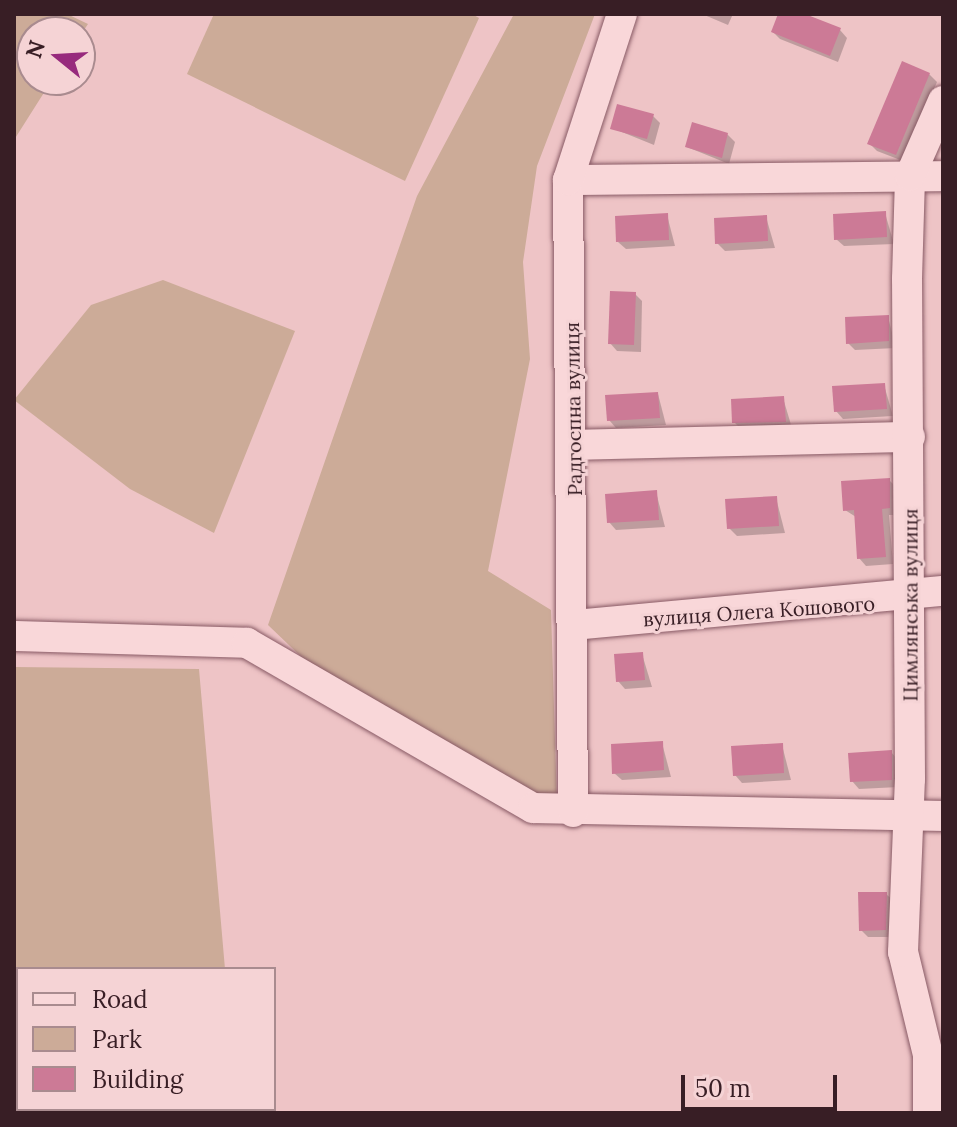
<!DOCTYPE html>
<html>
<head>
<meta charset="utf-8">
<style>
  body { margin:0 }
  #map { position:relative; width:957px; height:1127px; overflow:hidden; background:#eec4c6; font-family:Lora,serif }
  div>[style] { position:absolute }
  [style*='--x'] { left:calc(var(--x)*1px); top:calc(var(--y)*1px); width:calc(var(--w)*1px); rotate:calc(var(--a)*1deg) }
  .green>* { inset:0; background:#ccab98 }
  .shadow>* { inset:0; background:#0003 }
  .building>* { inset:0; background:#cc7a96 }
  .roads { filter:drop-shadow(0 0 2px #885a65) drop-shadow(0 0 2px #885a65) }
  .minor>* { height:30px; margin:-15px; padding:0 15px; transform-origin:15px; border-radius:15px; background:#f9d7d9 }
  span { translate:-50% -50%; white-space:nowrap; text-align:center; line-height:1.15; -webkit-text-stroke:6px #f5d3d5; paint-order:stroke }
  .street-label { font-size:20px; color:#381e25 }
  .frame { position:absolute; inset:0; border:16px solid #381e25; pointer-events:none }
  .legend { position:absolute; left:16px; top:967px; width:260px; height:144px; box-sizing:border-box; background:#f5d3d5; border:2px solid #a98b8f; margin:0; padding:10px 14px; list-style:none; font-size:24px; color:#381e25 }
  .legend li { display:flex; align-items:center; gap:16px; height:40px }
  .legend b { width:40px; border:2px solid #a98b8f }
  .north { position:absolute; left:16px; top:16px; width:80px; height:80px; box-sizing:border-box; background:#f5d3d5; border:2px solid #a98b8f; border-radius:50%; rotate:288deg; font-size:22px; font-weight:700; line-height:32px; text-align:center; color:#381e25 }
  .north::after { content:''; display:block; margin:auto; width:28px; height:36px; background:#972a7d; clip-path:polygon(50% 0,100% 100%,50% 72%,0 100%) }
  .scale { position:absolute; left:681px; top:1075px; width:156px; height:36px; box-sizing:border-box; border:4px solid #381e25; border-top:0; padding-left:10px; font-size:24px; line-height:28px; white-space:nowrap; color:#381e25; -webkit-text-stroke:6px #f5d3d5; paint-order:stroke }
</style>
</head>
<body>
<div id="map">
  <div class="green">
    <i style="clip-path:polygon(14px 14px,67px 14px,88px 24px,80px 36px,32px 32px,32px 80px,52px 80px,14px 140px)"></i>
    <i style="clip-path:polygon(214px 14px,472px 14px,479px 18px,405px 181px,187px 74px)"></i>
    <i style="clip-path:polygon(514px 14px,595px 14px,537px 166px,523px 262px,530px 359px,488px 571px,551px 610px,557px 805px,313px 668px,268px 625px,417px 196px)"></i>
    <i style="clip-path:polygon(163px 280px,295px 331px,214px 533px,130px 489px,14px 400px,91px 305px)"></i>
    <i style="clip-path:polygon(14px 667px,199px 669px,225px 969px,18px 969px,18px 1109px,231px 1113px,14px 1113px)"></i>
  </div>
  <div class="shadow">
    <i style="clip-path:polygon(702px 14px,733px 14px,728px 25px)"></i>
    <i style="clip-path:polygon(780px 14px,840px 30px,847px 38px,838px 62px,780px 39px,773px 32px)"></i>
    <i style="clip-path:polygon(929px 74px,937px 82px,903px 161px,877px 151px,869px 143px)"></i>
    <i style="clip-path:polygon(653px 116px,660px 123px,654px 145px,612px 128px)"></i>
    <i style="clip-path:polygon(727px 134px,735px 142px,729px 164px,687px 147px)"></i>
    <i style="clip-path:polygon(885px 213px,894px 244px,844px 246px,836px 239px)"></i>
    <i style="clip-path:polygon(667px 215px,675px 246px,626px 249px,618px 242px)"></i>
    <i style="clip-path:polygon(766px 217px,775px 248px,725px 251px,717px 243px)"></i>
    <i style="clip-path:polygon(635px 294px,642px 301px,641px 352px,617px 351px,610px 343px)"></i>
    <i style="clip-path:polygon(888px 317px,896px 348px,855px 350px,848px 343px)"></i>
    <i style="clip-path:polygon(884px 385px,893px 416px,843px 419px,836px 411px)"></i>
    <i style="clip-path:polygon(658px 394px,666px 425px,616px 428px,609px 420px)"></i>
    <i style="clip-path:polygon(783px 398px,792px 428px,742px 430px,734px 422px)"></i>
    <i style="clip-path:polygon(889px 480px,897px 488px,897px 515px,889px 515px,893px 564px,866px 566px,859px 558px,856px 517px,845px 510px)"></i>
    <i style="clip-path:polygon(656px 492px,665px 527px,616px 530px,609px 522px)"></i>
    <i style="clip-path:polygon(776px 498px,785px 533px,737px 536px,729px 528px)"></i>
    <i style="clip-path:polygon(642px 654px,652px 687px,625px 689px,618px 681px)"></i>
    <i style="clip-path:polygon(662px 743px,671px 777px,622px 780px,614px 773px)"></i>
    <i style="clip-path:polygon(782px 745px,791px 780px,742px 783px,735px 775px)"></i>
    <i style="clip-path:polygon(891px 752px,898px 760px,899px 787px,859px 789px,852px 781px)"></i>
    <i style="clip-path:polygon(886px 894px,894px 901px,893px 937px,868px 937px,861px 930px)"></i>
  </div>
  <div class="building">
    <i style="clip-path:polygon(778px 14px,805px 14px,841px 28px,830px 56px,771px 32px)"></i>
    <i style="clip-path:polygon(902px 61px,930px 73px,896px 155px,867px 144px)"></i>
    <i style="clip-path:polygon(617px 104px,654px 114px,647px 139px,610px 129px)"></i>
    <i style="clip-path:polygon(692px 122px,728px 133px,722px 158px,685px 147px)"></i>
    <i style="clip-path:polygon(886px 211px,887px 237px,834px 240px,833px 214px)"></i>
    <i style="clip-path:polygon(668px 213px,669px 240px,616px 242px,615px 216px)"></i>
    <i style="clip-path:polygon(767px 215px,768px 241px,715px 244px,714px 218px)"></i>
    <i style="clip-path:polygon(610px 291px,636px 292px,634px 345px,608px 344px)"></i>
    <i style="clip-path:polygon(889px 315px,889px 341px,846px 344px,845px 317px)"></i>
    <i style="clip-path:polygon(885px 383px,887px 409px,834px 412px,832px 386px)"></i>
    <i style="clip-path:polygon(658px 392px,660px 418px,607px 421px,605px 395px)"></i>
    <i style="clip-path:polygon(784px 396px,786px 422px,732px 423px,731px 399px)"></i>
    <i style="clip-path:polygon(890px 478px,890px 508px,882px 509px,886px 557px,857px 559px,854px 510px,843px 511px,841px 481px)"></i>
    <i style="clip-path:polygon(657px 490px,659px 520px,607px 523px,605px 494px)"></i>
    <i style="clip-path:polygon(777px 496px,779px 526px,727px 529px,725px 499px)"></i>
    <i style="clip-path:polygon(643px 652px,645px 680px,616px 682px,614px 654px)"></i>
    <i style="clip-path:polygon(663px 741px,664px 770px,612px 774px,611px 744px)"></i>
    <i style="clip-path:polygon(783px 743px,784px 773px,733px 776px,731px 746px)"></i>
    <i style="clip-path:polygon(892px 750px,892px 780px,850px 782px,848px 753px)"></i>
    <i style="clip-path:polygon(858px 892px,887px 892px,886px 930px,859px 931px)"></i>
  </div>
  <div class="roads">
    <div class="minor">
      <i style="--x:568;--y:180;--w:375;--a:-0.6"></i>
      <i style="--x:574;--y:445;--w:336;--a:-1.4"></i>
      <i style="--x:574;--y:625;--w:371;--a:-5.3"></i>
      <i style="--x:14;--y:636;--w:233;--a:1.7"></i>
      <i style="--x:247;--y:643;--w:330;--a:30"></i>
      <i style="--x:533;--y:808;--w:410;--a:1.1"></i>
      <i style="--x:573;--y:812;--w:632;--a:-90.45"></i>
      <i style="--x:568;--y:180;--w:175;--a:-72"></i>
      <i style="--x:928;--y:1113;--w:58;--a:-90"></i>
      <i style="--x:928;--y:1055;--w:106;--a:-103.6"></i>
      <i style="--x:903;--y:952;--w:173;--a:-87.7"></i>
      <i style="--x:910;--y:779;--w:500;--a:-90.34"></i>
      <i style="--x:907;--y:279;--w:103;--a:-88.3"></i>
      <i style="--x:910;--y:176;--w:82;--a:-66.3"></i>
    </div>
  </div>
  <div class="street-label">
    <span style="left:573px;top:409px;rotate:-91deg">Радгоспна вулиця</span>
    <span style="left:910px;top:605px;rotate:-90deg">Цимлянська вулиця</span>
    <span style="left:759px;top:611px;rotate:-4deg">вулиця Олега Кошового</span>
  </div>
  <div class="frame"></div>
  <ul class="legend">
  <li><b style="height:10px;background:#f9d7d9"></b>Road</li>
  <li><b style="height:22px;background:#ccab98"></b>Park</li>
  <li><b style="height:22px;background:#cc7a96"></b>Building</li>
  </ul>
  <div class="north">N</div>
  <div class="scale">50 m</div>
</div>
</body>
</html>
